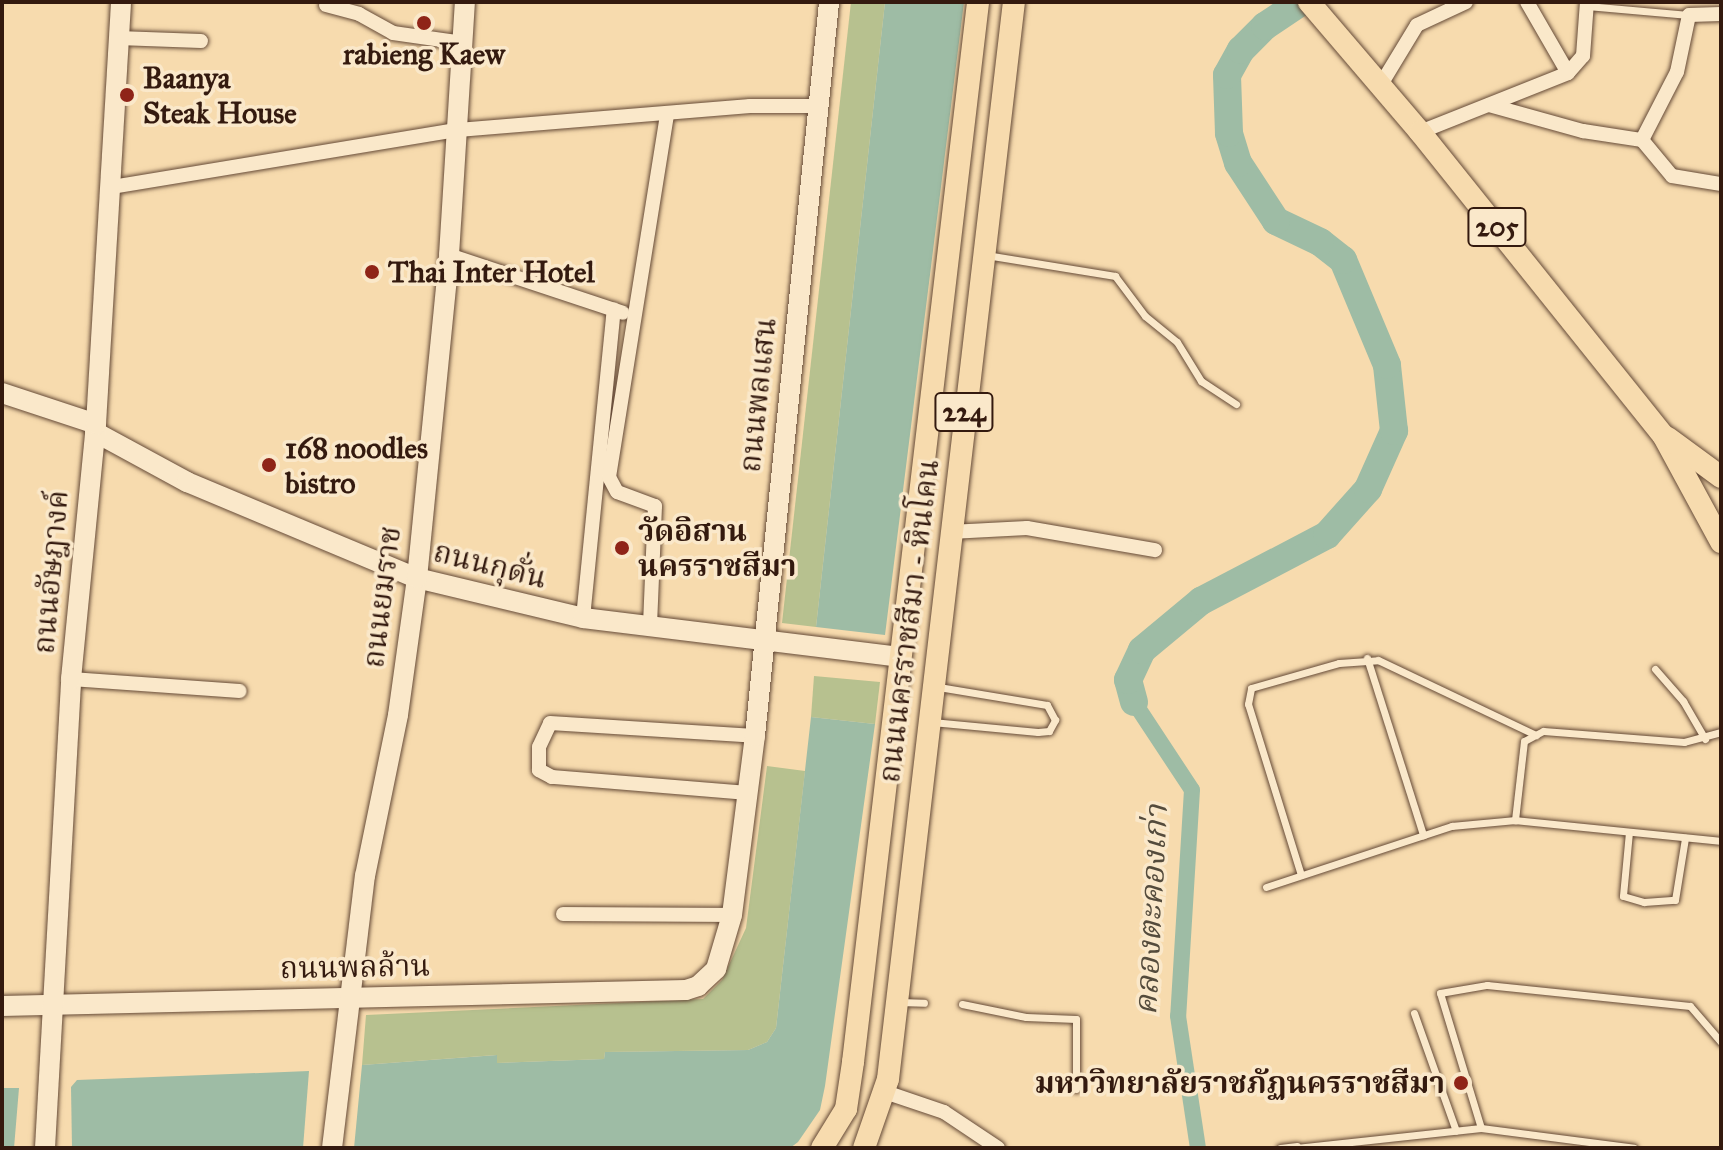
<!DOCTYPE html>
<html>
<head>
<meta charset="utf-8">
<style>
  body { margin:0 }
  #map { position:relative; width:1723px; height:1150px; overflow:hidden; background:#f7dbae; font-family:"IM FELL Great Primer","Noto Serif Thai",serif }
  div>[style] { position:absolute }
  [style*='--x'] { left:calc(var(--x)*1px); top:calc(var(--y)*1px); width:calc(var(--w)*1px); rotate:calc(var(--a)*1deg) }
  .green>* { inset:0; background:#b7c18f }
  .water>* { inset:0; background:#9ebca5 }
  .canal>* { height:16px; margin:-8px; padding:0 8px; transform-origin:8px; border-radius:8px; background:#9ebca5 }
  .river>* { height:28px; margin:-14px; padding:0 14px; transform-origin:14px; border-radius:14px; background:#9ebca5 }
  .roads { filter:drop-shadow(0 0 2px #654a37) drop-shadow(0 0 2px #654a37) }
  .lane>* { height:7px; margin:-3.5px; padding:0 3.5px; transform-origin:3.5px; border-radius:3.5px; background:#fae8ca }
  .street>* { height:14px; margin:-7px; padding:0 7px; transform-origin:7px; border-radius:7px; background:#fae8ca }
  .secondary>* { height:20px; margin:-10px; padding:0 10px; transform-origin:10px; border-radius:10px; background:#fae8ca }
  .primary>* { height:22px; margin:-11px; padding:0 11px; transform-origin:11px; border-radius:11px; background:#f7dbae }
  .dots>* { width:22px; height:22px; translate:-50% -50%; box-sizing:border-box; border:4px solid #fae8ca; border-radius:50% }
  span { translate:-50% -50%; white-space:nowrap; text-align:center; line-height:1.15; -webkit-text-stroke:7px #fae8ca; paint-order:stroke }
  .shield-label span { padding:2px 6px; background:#fae8ca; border:2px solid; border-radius:6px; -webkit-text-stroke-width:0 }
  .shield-label { font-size:28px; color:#341a0f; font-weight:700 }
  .poi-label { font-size:30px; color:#341a0f; font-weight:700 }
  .left { translate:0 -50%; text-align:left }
  .right { translate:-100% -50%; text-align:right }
  .street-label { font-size:30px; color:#341a0f }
  .water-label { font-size:32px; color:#544b3c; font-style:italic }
  .frame { position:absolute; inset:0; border:4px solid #341a0f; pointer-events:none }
</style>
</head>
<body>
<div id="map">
  <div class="green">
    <i style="clip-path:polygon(851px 2px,885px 2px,816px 627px,782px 623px)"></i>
    <i style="clip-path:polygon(814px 676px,880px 682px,875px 724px,811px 717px)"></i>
    <i style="clip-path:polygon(767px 766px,805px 771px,776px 1028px,767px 1042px,748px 1050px,605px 1052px,604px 1059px,497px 1063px,496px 1055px,362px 1065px,366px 1015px,703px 999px,722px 980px,746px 928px)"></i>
  </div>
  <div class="water">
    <i style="clip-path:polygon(885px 2px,964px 2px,885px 635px,816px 627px)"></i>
    <i style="clip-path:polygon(811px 717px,875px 724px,825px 1086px,820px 1110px,798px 1142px,790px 1148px,354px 1148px,362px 1065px,497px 1055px,497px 1063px,604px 1059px,605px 1052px,748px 1050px,767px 1042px,776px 1028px)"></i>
    <i style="clip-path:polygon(309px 1071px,303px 1148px,72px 1148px,71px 1087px,77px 1080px)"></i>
    <i style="clip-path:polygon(2px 1088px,19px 1088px,14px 1148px,2px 1148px)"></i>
  </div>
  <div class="canal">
    <i style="--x:1134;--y:702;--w:105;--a:56.6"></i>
    <i style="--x:1192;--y:790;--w:226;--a:93.5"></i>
    <i style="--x:1178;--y:1016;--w:134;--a:81.4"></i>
  </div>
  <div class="river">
    <i style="--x:1134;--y:702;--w:23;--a:-105"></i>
    <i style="--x:1128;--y:680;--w:33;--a:-65"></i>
    <i style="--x:1142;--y:650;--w:77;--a:-39.7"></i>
    <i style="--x:1201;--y:601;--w:142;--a:-27.6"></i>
    <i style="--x:1327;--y:535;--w:62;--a:-48.3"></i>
    <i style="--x:1368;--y:489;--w:64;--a:-65.9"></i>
    <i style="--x:1394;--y:431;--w:66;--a:-96.1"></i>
    <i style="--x:1387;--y:365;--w:114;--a:-112.7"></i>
    <i style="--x:1343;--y:260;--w:29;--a:-142"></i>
    <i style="--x:1320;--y:242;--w:49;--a:-154.5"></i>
    <i style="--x:1276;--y:221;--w:69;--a:-123.2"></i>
    <i style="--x:1238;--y:163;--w:31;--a:-107"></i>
    <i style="--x:1229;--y:133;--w:58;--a:-92"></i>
    <i style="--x:1227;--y:75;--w:29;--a:-61"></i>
    <i style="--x:1241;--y:50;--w:34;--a:-45"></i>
    <i style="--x:1265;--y:26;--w:43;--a:-33.7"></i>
  </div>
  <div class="roads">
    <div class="lane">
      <i style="--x:1587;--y:6;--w:102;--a:5"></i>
      <i style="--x:986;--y:255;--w:131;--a:9.2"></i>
      <i style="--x:1115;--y:276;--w:50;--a:53.1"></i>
      <i style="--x:1145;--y:316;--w:41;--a:39.1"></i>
      <i style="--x:1177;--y:342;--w:46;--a:58.4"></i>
      <i style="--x:1201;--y:381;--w:42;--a:33.3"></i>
      <i style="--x:1367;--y:658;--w:186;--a:72.4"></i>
      <i style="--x:1655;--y:669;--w:43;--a:48.8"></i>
      <i style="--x:1683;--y:701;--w:44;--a:59.9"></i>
      <i style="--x:932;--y:722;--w:106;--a:5.4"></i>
      <i style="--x:1038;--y:732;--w:11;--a:-5"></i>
      <i style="--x:1049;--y:731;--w:13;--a:-61"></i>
      <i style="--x:1055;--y:720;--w:17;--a:-118"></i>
      <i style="--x:1047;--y:705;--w:110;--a:-170.6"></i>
      <i style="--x:1721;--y:732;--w:38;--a:165"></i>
      <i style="--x:1684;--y:742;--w:141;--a:-175.5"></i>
      <i style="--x:1543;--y:731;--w:21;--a:152"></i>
      <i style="--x:1524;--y:741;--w:80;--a:96.5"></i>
      <i style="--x:1515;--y:820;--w:207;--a:5.8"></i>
      <i style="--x:1629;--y:832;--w:64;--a:95.4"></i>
      <i style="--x:1623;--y:896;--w:22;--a:16"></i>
      <i style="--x:1644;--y:902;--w:31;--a:-4"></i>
      <i style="--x:1675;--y:900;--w:63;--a:-80.8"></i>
      <i style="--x:1301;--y:875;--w:179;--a:-107.2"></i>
      <i style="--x:1248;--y:704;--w:16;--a:-79"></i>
      <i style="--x:1251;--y:688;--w:91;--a:-15.9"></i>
      <i style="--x:1339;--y:663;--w:39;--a:-4"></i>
      <i style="--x:1378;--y:660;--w:175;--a:25.4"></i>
      <i style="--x:1266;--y:887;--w:196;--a:-18.2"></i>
      <i style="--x:1452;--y:826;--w:63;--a:-5.4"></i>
      <i style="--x:899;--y:1002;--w:25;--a:2"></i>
      <i style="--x:962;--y:1004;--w:65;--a:11.5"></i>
      <i style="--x:1026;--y:1017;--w:50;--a:2.3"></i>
      <i style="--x:1076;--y:1019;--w:70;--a:90"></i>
      <i style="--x:1414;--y:1013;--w:125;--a:70.4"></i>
      <i style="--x:1481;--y:1128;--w:141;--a:-106.9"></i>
      <i style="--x:1440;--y:993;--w:48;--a:-9.7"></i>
      <i style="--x:1487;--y:985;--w:204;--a:5.9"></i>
      <i style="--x:1690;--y:1006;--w:48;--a:49.3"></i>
      <i style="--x:1280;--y:1148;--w:17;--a:-7"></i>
      <i style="--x:1296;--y:1148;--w:186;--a:-6.2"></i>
      <i style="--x:1481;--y:1128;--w:154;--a:7.4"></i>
    </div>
    <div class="street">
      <i style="--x:1527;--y:2;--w:82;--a:60"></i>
      <i style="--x:326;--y:5;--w:34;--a:15"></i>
      <i style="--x:359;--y:14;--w:39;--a:29"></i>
      <i style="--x:393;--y:33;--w:71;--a:8.1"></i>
      <i style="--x:118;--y:38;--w:83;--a:2.1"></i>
      <i style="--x:1380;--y:86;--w:71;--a:-58.8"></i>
      <i style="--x:1417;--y:25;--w:54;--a:-25.1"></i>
      <i style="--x:1489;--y:105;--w:98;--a:15.5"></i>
      <i style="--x:1583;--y:131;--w:60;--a:8.7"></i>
      <i style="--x:1642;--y:140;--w:47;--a:50.2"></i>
      <i style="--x:1672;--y:176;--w:50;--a:9.3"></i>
      <i style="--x:1420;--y:132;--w:159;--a:-21.7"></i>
      <i style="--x:1568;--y:73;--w:23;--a:-49"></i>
      <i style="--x:1583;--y:56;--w:54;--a:-85.8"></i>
      <i style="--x:1642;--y:140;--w:76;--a:-62.8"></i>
      <i style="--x:1677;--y:72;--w:58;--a:-78.1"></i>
      <i style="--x:1689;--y:15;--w:32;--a:-2"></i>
      <i style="--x:112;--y:187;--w:351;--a:-9.4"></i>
      <i style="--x:458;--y:130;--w:293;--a:-4.7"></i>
      <i style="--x:750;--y:106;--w:67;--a:0"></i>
      <i style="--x:449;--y:255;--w:183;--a:18.4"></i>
      <i style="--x:950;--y:532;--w:77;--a:-3"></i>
      <i style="--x:1027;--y:528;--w:130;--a:9.8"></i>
      <i style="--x:583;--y:618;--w:310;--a:-84.3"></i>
      <i style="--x:650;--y:625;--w:119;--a:-87.6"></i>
      <i style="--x:655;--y:506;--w:40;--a:-159.8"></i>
      <i style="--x:617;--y:492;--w:17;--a:-118"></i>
      <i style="--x:609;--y:477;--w:368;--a:-80.9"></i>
      <i style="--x:71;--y:679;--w:169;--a:4.1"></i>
      <i style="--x:748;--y:793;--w:197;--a:-175.3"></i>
      <i style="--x:552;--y:777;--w:15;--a:-152"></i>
      <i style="--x:539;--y:770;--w:23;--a:-90"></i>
      <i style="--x:539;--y:747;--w:26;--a:-65"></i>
      <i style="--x:550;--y:723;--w:205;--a:3.6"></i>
      <i style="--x:563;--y:914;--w:169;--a:0.3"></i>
      <i style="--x:885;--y:1092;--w:62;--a:18.7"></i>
      <i style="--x:944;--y:1112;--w:65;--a:33.7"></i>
    </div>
    <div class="secondary">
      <i style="--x:2;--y:393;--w:99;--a:18.3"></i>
      <i style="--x:95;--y:432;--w:105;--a:28.5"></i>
      <i style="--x:187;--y:482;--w:249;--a:22.7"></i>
      <i style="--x:417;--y:578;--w:171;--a:13.5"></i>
      <i style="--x:583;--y:618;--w:319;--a:7"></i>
      <i style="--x:2;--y:1006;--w:684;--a:-1.34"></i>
      <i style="--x:686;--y:990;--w:13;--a:-18"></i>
      <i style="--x:698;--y:986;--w:25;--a:-43"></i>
      <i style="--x:716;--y:969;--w:56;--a:-73.5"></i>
      <i style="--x:732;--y:915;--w:180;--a:-82.7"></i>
      <i style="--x:755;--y:736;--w:738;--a:-84.24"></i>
      <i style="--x:45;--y:1148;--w:470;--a:-86.8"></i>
      <i style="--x:71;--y:679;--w:256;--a:-84.4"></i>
      <i style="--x:96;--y:424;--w:423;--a:-86.6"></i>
      <i style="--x:332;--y:1148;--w:274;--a:-83.1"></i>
      <i style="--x:365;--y:876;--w:164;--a:-78.4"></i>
      <i style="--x:398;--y:715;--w:138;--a:-82.1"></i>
      <i style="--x:417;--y:578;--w:325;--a:-84.3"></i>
      <i style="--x:449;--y:255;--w:254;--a:-86.4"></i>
    </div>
    <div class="primary">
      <i style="--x:1309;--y:2;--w:171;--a:49.5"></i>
      <i style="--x:1420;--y:132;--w:388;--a:51.3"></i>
      <i style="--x:1663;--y:435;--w:122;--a:61.5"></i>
      <i style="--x:1668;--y:438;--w:66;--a:36.3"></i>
      <i style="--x:822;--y:1148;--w:46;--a:-58.4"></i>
      <i style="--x:846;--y:1109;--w:48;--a:-81.5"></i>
      <i style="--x:853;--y:1062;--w:1067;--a:-83.27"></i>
      <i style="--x:864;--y:1148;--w:73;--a:-70.8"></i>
      <i style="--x:888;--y:1079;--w:1084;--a:-83.33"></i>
    </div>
  </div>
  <div class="dots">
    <i style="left:424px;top:23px;background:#8f2418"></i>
    <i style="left:127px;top:95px;background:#8f2418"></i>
    <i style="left:372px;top:272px;background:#8f2418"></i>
    <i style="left:269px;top:465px;background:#8f2418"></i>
    <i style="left:622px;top:548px;background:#8f2418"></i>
    <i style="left:1461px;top:1083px;background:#8f2418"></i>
  </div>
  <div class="shield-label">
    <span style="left:1497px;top:227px">205</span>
    <span style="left:964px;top:412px">224</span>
  </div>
  <div class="poi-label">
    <span style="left:424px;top:54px">rabieng Kaew</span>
    <span class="left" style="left:143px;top:95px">Baanya<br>Steak House</span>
    <span class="left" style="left:388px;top:272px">Thai Inter Hotel</span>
    <span class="left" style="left:285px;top:465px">168 noodles<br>bistro</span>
    <span class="left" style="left:638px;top:548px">วัดอิสาน<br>นครราชสีมา</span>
    <span class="right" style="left:1445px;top:1083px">มหาวิทยาลัยราชภัฏนครราชสีมา</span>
  </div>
  <div class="street-label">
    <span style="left:758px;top:395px;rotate:-84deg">ถนนพลแสน</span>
    <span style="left:490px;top:565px;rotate:14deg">ถนนกุดั่น</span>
    <span style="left:51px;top:572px;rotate:-85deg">ถนนอัษฎางค์</span>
    <span style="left:382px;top:597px;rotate:-83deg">ถนนยมราช</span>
    <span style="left:909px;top:621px;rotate:-83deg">ถนนนครราชสีมา - หินโคน</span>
    <span style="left:355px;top:967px;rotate:-1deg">ถนนพลล้าน</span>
  </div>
  <div class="water-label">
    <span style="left:1152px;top:910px;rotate:-87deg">คลองตะคองเก่า</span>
  </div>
  <div class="frame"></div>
</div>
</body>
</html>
